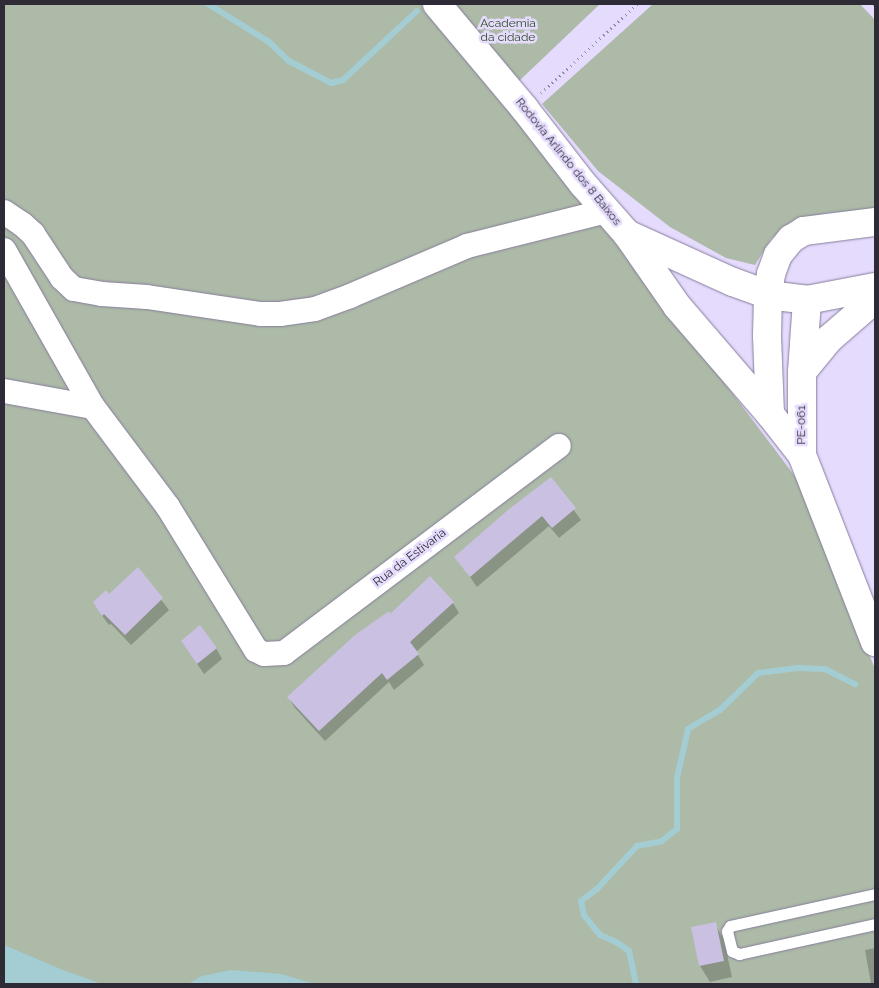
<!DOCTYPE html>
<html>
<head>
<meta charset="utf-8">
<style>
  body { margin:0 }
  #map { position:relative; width:879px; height:988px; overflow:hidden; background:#e5dbfd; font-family:Raleway,sans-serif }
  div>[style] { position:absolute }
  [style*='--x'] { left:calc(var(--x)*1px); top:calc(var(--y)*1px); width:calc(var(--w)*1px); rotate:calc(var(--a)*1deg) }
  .green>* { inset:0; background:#acbaa7 }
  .water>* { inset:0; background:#a4cdd3 }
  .shadow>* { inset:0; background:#0003 }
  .stream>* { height:6px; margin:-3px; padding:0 3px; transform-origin:3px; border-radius:3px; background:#a4cdd3 }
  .building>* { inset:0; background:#cac0e1 }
  .path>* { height:3px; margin-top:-1.5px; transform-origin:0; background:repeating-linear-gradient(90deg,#9088a0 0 1px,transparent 0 5px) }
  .roads { filter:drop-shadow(0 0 1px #867d9b) drop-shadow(0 0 1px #867d9b) }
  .service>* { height:11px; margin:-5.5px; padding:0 5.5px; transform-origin:5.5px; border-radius:5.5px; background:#fff }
  .minor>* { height:24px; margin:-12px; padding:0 12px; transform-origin:12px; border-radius:12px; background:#fff }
  .secondary>* { height:28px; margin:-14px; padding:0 14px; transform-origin:14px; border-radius:14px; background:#fff }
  span { translate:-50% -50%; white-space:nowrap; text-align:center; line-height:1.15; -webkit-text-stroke:5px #e5dbfd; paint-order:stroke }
  .park-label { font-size:12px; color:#2c4a21 }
  .street-label { font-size:12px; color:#2e2a36 }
  .frame { position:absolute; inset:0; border:5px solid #2e2a36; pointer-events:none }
</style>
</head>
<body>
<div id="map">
  <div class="green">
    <i style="clip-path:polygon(4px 4px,421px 4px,521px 112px,800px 483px,875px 669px,875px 984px,4px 984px)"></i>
    <i style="clip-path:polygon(451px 4px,600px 4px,518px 82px)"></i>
    <i style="clip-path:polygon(653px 4px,860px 4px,875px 20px,875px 211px,828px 213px,793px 221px,771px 239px,755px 265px,726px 258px,670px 227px,598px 171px,542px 104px)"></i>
  </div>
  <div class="water">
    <i style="clip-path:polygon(4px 945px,63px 970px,102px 984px,4px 984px)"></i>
    <i style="clip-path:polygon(231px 970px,281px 974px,315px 984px,188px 984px,202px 976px)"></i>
  </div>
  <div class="shadow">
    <i style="clip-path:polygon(551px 479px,581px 520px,559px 538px,549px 526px,477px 587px,456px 557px)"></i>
    <i style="clip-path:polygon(137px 569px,169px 610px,131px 645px,111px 624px,109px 625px,100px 613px,109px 596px)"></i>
    <i style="clip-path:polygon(453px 603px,459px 613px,416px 652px,424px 665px,394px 690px,389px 682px,325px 741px,295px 708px,288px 697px,390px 616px)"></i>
    <i style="clip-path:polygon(182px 642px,216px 648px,222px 659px,204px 674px)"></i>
    <i style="clip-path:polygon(715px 924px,724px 940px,732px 977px,710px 982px,700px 966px,692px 928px)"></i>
    <i style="clip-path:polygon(875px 948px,875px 984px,871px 984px,865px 950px)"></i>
  </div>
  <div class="stream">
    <i style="--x:208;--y:4;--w:72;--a:31.9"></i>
    <i style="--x:269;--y:42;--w:28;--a:44"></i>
    <i style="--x:289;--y:61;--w:47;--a:27.6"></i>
    <i style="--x:331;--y:83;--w:12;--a:-14"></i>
    <i style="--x:343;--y:80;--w:101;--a:-43"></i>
    <i style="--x:636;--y:984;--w:34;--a:-102"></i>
    <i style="--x:629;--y:951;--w:16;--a:-145"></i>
    <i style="--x:616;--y:942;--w:17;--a:-156"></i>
    <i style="--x:600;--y:935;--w:26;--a:-129"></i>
    <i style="--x:584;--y:915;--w:14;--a:-102"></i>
    <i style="--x:581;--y:901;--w:20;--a:-37"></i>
    <i style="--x:597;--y:889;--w:59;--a:-47.1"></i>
    <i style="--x:637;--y:846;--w:25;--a:-11"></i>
    <i style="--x:662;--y:841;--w:19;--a:-39"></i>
    <i style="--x:677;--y:829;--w:51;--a:-90"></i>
    <i style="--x:677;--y:778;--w:50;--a:-77.3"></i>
    <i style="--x:688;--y:729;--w:37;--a:-31"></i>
    <i style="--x:720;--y:710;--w:53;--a:-44.2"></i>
    <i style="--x:758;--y:673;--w:40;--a:-7.1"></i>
    <i style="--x:798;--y:668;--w:27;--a:2"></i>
    <i style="--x:825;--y:669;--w:34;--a:27"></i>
  </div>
  <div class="building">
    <i style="clip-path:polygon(551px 477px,576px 508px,552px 528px,542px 516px,470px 577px,454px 557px,509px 509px)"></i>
    <i style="clip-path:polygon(138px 567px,163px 598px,125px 635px,104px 614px,102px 616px,93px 602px,106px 590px,109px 594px)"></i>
    <i style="clip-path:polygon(430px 576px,454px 602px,410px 642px,419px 654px,387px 680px,382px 673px,319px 731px,287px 697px,355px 635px,389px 611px,390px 614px)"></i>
    <i style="clip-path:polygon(200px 625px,217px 648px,197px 664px,181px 641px)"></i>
    <i style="clip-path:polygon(716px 922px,724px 961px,699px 966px,691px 927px)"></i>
  </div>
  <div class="path">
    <i style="--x:874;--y:4;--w:1;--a:45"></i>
    <i style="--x:541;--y:93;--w:131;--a:-42.8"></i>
  </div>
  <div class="roads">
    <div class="service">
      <i style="--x:875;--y:894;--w:148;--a:167.6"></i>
      <i style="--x:730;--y:926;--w:6;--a:121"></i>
      <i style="--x:727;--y:931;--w:21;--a:76"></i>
      <i style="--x:732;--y:951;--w:8;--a:23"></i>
      <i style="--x:739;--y:954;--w:139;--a:-12.4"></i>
    </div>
    <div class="minor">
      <i style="--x:4;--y:212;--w:22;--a:34"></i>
      <i style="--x:22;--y:224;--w:15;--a:42"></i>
      <i style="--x:33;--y:234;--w:53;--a:56.6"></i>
      <i style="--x:62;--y:278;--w:16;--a:43"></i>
      <i style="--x:74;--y:289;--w:28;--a:10"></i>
      <i style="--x:102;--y:294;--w:45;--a:3.8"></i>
      <i style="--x:147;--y:297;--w:115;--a:8.5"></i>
      <i style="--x:261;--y:314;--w:19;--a:0"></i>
      <i style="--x:280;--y:314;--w:35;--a:-8"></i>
      <i style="--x:315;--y:309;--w:37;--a:-20"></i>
      <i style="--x:350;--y:296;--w:127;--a:-23.1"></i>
      <i style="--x:467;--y:246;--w:143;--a:-14.1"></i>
      <i style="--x:4;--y:250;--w:180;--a:60.5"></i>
      <i style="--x:93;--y:407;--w:125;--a:53.1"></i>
      <i style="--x:168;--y:507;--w:168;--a:58.4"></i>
      <i style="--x:256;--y:650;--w:9;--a:27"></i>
      <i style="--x:264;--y:654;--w:20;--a:-3"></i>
      <i style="--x:284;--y:653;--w:344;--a:-37"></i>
      <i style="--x:4;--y:391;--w:90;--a:10.2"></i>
    </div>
    <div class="secondary">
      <i style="--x:437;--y:4;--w:136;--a:50.1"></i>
      <i style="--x:524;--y:108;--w:96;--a:52.2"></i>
      <i style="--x:583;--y:184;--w:67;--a:48.7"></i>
      <i style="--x:627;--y:234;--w:116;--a:24.4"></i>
      <i style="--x:733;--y:282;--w:37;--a:20"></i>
      <i style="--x:768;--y:295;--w:39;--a:7"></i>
      <i style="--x:807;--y:300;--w:69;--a:-10.8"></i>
      <i style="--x:627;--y:234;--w:88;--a:55.2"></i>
      <i style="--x:677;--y:306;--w:143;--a:49.3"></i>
      <i style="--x:770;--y:414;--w:52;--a:52"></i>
      <i style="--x:802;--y:455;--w:201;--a:68.7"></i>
      <i style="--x:802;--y:372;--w:43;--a:-50.7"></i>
      <i style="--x:829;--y:339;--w:61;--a:-41"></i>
      <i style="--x:770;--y:414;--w:78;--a:-92.2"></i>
      <i style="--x:767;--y:336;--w:41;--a:-88.6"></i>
      <i style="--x:768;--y:295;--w:21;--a:-82"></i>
      <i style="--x:771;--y:274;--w:20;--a:-70"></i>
      <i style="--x:778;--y:255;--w:21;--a:-51"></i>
      <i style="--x:791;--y:239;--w:15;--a:-32"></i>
      <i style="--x:804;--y:231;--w:72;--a:-7.2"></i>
      <i style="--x:802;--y:455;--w:83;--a:-90"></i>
      <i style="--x:802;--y:372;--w:72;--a:-86"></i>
    </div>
  </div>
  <div class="park-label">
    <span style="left:508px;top:31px">Academia<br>da cidade</span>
  </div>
  <div class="street-label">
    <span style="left:568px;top:162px;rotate:51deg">Rodovia Arlindo dos 8 Baixos</span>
    <span style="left:802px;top:425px;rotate:-90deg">PE-061</span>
    <span style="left:410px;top:558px;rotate:-37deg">Rua da Estivaria</span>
  </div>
  <div class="frame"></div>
</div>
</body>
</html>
